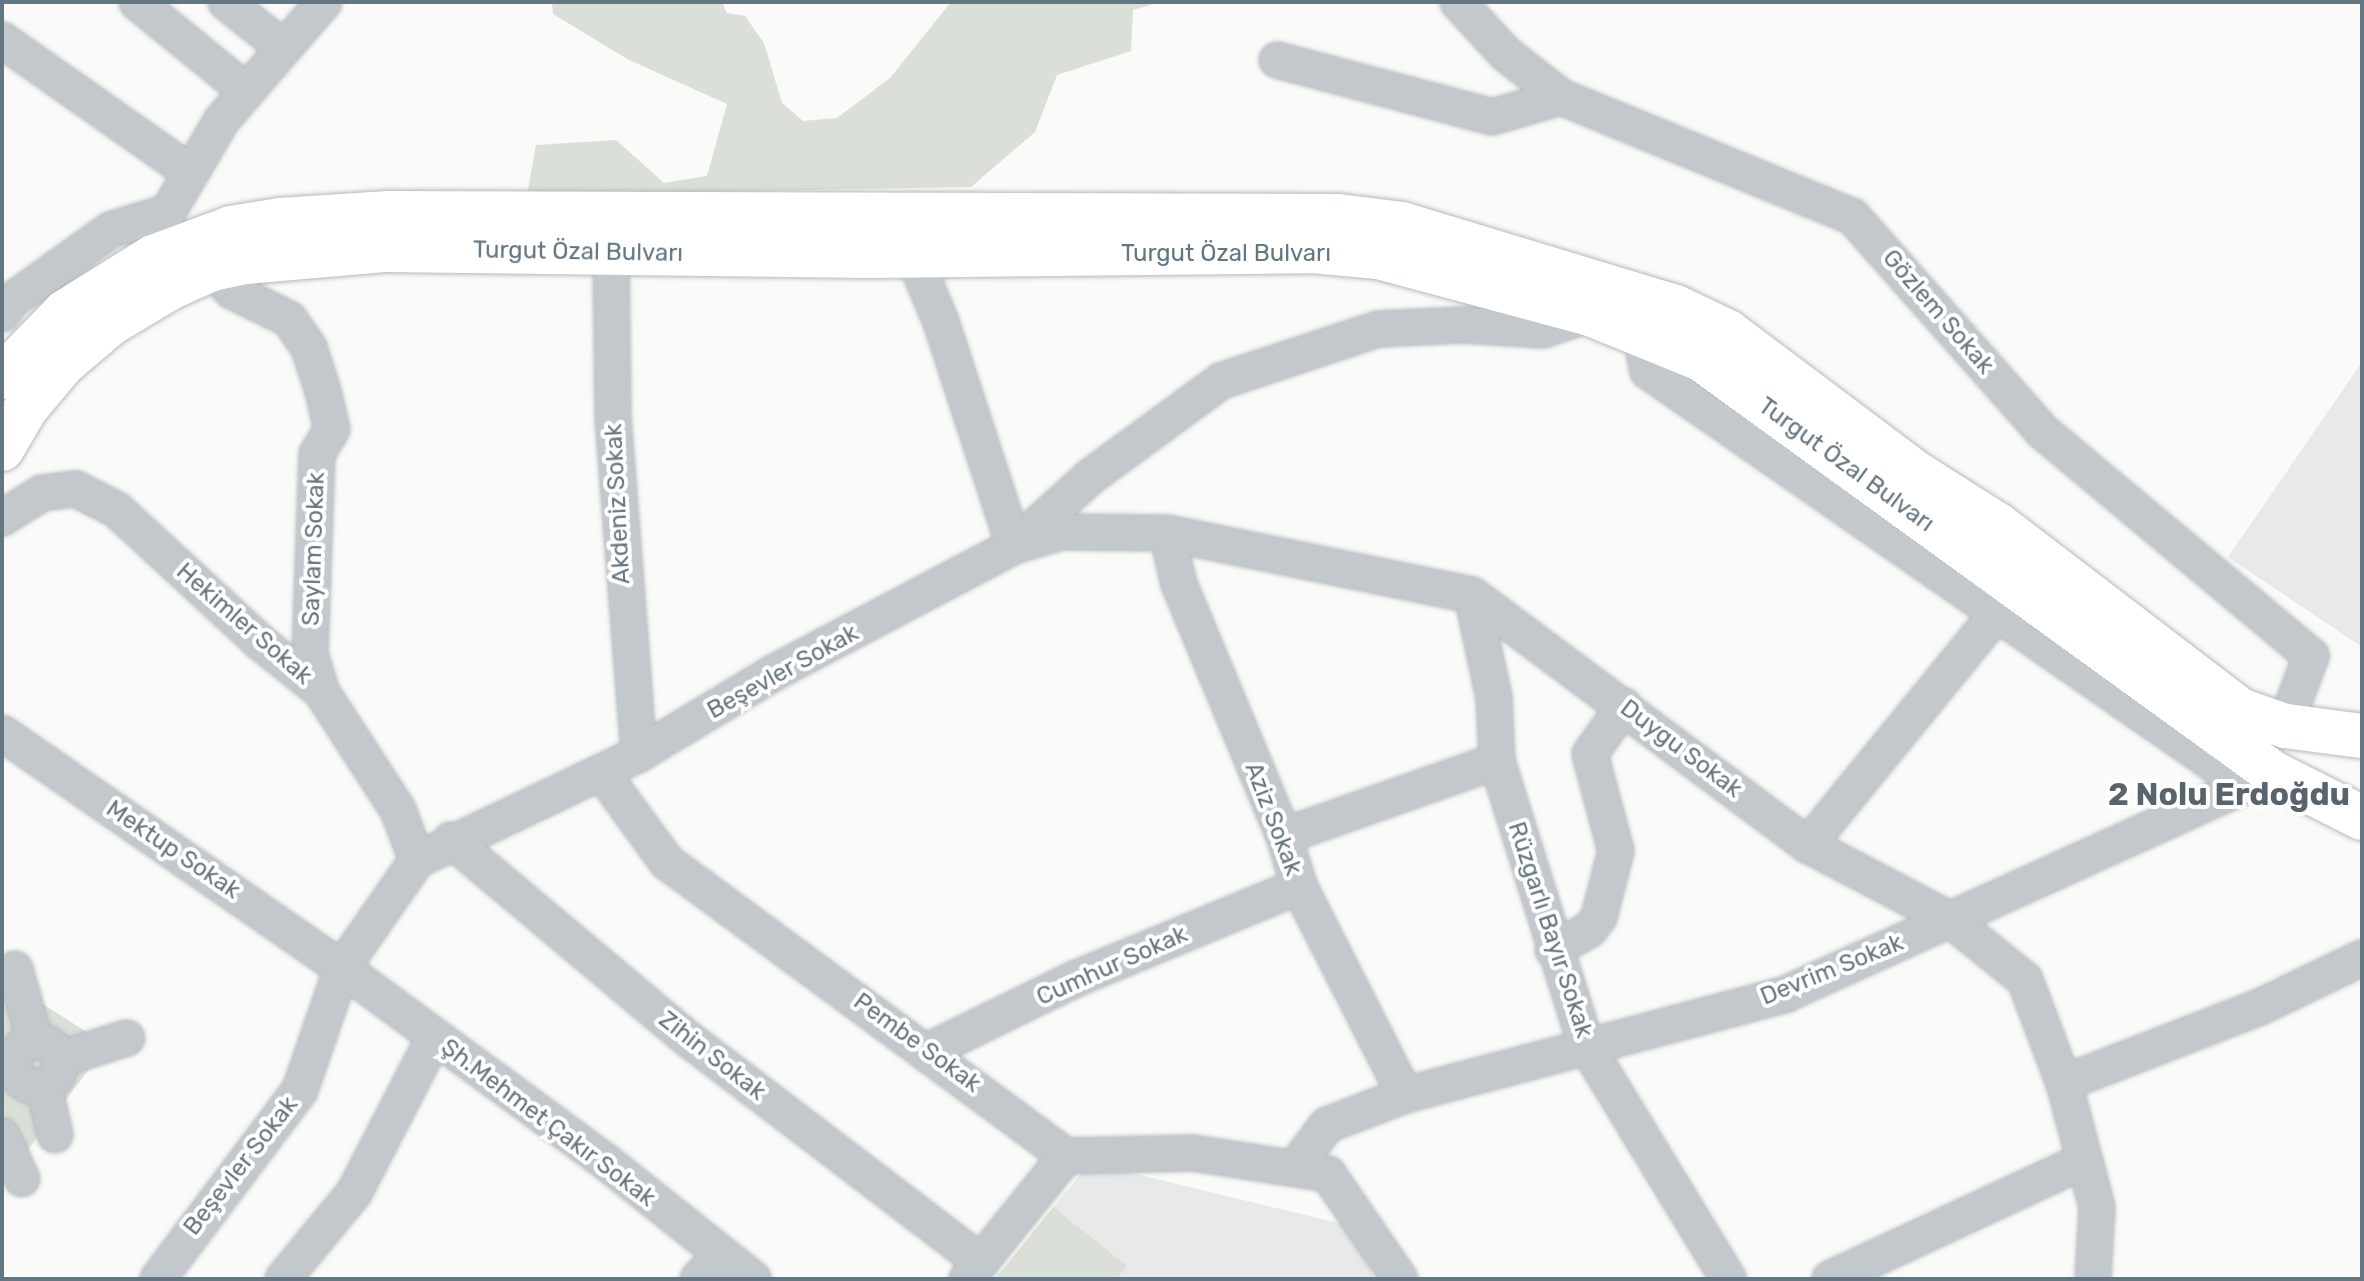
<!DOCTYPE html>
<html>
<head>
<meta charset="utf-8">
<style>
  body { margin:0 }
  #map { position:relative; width:2364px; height:1281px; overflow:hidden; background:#fafaf8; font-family:Rubik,sans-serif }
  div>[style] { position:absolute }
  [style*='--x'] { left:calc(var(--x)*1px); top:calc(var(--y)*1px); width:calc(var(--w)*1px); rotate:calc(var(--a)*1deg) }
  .built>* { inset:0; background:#e8e9e9 }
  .green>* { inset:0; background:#dadfd7 }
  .roads { filter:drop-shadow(0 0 2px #b3babf) drop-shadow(0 0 2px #b3babf) }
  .street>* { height:34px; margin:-17px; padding:0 17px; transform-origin:17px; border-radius:17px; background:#c3c8cc }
  .street>.ring { margin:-17px; padding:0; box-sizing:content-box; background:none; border:34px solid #c3c8cc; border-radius:50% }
  .secondary>* { height:44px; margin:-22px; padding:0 22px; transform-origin:22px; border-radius:22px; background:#fff }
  span { translate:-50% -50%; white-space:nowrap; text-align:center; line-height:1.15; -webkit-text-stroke:8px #fff; paint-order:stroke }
  .street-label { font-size:24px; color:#657683 }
  .district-label { font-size:32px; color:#57646e; font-weight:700 }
  .frame { position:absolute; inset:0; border:4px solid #657683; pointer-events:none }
</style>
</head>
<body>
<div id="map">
  <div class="built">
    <i style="clip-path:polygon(2362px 362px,2362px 647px,2228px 557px)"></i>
    <i style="clip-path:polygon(1090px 1163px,1347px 1225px,1375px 1279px,994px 1279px)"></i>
  </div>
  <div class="green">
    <i style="clip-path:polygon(552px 2px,722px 2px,727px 13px,745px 16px,764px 43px,782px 103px,803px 121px,837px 118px,890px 78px,951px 2px,1160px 2px,1133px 10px,1131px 51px,1057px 75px,1035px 132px,971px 187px,527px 195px,536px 145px,616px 140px,664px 183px,707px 176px,727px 104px,629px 60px,553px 14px)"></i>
    <i style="clip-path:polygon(2px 978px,107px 1045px,2px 1184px)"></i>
    <i style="clip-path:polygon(1053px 1207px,1127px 1266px,1116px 1279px,996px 1279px)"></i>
  </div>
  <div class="roads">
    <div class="street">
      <i style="--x:137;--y:2;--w:139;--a:39.2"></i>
      <i style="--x:226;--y:2;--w:72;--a:38.8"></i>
      <i style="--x:1458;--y:2;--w:71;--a:47.3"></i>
      <i style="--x:1506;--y:54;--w:70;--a:38"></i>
      <i style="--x:1561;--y:97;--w:316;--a:22.3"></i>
      <i style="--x:1853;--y:217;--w:286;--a:48.5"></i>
      <i style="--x:2042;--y:431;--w:351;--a:39.9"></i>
      <i style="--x:2311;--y:656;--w:75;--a:110.4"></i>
      <i style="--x:2;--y:40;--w:230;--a:35.1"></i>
      <i style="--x:1277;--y:60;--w:222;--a:14.8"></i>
      <i style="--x:1492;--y:117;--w:72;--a:-16.2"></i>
      <i style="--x:168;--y:212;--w:107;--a:-59.6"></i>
      <i style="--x:222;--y:120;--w:156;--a:-49.2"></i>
      <i style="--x:611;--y:254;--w:163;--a:89.3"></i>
      <i style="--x:613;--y:417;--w:338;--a:85.6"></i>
      <i style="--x:913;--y:255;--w:73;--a:67.3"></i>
      <i style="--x:941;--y:322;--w:236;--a:71.9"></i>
      <i style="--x:1014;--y:546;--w:49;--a:-16.6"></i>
      <i style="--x:1061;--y:532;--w:106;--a:0.5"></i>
      <i style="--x:1167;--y:533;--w:311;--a:11.5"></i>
      <i style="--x:1472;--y:595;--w:419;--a:36.7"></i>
      <i style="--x:1808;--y:845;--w:161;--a:27.7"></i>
      <i style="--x:1951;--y:920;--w:95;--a:39"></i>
      <i style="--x:2025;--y:980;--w:110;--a:69.3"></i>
      <i style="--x:2064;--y:1083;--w:128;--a:75.1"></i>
      <i style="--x:2097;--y:1207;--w:72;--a:93.2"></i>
      <i style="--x:212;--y:269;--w:30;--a:48"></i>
      <i style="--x:232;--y:291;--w:64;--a:26.2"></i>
      <i style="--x:289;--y:319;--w:35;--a:55"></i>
      <i style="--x:309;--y:348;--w:45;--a:72"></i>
      <i style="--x:323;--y:391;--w:39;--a:77"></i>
      <i style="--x:332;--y:429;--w:29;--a:121"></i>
      <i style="--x:317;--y:454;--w:200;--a:92"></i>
      <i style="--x:310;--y:654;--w:39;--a:73"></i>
      <i style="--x:2;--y:314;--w:16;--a:-55"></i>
      <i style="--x:11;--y:301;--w:122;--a:-35.6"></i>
      <i style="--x:110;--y:230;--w:61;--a:-17.2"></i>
      <i style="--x:1640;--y:331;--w:41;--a:78.7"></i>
      <i style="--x:1648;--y:371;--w:727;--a:34.8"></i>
      <i style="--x:2;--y:518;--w:47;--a:-32"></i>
      <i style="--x:42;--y:493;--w:34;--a:-7"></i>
      <i style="--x:76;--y:489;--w:46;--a:27.1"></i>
      <i style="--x:117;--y:510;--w:195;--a:42.7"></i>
      <i style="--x:260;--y:642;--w:78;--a:38.8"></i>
      <i style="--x:321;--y:691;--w:142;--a:57.1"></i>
      <i style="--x:398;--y:810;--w:53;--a:69.2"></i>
      <i style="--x:1167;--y:533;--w:52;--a:76.8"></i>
      <i style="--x:1179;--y:584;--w:273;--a:67.4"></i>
      <i style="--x:1284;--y:836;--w:52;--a:73.3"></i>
      <i style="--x:1299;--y:886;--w:234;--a:63.1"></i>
      <i style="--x:1472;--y:595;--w:105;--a:77.9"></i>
      <i style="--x:1494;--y:698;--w:63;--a:87.3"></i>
      <i style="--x:1497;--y:761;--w:298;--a:72.6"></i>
      <i style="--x:1586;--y:1045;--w:274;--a:58.7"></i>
      <i style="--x:2;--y:733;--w:413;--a:34.7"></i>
      <i style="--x:342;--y:968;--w:328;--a:36.3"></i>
      <i style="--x:606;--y:1162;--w:188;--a:38.5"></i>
      <i style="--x:602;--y:773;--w:110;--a:53.9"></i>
      <i style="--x:667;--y:862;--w:496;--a:36.4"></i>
      <i style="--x:1066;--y:1156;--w:127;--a:-1.4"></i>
      <i style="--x:1193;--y:1153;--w:137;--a:8.8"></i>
      <i style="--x:1328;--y:1174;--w:127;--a:55.6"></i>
      <i style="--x:1284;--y:836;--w:226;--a:-19.4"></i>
      <i style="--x:451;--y:840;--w:308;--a:40"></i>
      <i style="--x:687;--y:1038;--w:370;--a:37.3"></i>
      <i style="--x:1808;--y:845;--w:299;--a:-50.8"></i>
      <i style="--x:1553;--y:950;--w:41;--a:-29.1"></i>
      <i style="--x:1589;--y:930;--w:16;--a:-52"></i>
      <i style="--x:1599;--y:917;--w:68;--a:-75.6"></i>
      <i style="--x:1616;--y:851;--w:100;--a:-105"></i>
      <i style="--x:1590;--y:754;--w:59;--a:-54.7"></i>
      <i style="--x:15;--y:969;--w:75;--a:74.5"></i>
      <i class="ring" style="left:14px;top:1041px;width:12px;height:12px"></i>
      <i style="--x:928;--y:1051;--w:164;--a:-26.1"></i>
      <i style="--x:1075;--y:979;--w:243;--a:-22.5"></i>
      <i style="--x:60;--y:1059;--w:70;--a:-17.4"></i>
      <i style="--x:2064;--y:1083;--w:210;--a:-21.2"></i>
      <i style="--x:2260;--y:1007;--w:113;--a:-25.7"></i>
      <i style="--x:44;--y:1086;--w:50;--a:77.3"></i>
      <i style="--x:2;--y:1136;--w:47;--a:65.1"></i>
      <i style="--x:1296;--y:1166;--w:51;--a:-52.9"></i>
      <i style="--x:1327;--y:1125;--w:84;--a:-21"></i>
      <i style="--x:1405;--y:1095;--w:394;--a:-14.8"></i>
      <i style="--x:1786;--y:994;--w:535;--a:-24.41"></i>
      <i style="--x:158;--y:1279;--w:236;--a:-53.1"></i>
      <i style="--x:300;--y:1090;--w:129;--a:-71"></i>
      <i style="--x:342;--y:968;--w:131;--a:-55.2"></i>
      <i style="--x:417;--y:860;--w:246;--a:-25.5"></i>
      <i style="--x:639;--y:754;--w:159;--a:-31.1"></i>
      <i style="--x:775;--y:672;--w:270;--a:-27.8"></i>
      <i style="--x:1014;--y:546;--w:103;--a:-42.2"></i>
      <i style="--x:1090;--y:477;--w:162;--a:-36.2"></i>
      <i style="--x:1221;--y:381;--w:165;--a:-18.3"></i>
      <i style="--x:1378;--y:329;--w:85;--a:-2.7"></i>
      <i style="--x:1463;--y:325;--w:80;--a:3.6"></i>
      <i style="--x:1543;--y:330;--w:50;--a:-18.8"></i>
      <i style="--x:283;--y:1279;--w:112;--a:-50.5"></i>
      <i style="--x:354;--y:1193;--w:174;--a:-62.7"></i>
      <i style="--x:698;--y:1279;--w:32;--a:-46"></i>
      <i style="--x:967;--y:1279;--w:158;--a:-51.2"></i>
      <i style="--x:1830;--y:1279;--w:281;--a:-25"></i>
    </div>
    <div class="secondary">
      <i style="--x:2;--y:377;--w:91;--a:-45.9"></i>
      <i style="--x:65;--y:312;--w:104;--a:-32"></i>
      <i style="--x:153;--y:257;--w:83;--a:-20.4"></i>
      <i style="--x:231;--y:228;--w:50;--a:-9.3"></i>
      <i style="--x:280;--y:220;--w:109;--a:-3.7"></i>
      <i style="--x:389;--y:213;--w:949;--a:0.18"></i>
      <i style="--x:1338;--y:216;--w:64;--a:7.1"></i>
      <i style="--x:1402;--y:224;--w:286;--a:16.9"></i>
      <i style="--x:1676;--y:307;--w:58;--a:25.7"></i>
      <i style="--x:1728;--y:332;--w:235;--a:36.9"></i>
      <i style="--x:1916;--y:473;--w:97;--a:32.4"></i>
      <i style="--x:1998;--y:525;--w:305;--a:37.4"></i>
      <i style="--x:2240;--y:710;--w:48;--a:19.6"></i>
      <i style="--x:2285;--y:726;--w:78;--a:7.4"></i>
      <i style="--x:2;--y:449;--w:48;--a:-59.7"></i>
      <i style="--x:26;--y:408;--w:57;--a:-49.9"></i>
      <i style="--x:63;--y:364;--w:62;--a:-40.4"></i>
      <i style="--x:110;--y:324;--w:70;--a:-31"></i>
      <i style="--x:170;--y:288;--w:46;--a:-24.3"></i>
      <i style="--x:212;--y:269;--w:34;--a:-12"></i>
      <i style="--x:245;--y:262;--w:140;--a:-4.9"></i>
      <i style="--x:384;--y:250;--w:484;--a:0.7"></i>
      <i style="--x:868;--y:256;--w:444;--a:-0.6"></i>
      <i style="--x:1312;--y:251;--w:66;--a:5.2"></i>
      <i style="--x:1378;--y:257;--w:220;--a:15"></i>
      <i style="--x:1590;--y:314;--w:120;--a:22.1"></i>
      <i style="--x:1701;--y:359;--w:706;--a:35.9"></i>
      <i style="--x:2273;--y:773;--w:100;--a:26.8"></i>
    </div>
  </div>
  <div class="street-label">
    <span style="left:578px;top:252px;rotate:1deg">Turgut Özal Bulvarı</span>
    <span style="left:1226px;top:254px">Turgut Özal Bulvarı</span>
    <span style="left:1938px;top:312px;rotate:49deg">Gözlem Sokak</span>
    <span style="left:1846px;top:465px;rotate:36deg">Turgut Özal Bulvarı</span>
    <span style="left:618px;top:504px;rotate:-93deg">Akdeniz Sokak</span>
    <span style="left:314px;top:549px;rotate:-88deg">Saylam Sokak</span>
    <span style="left:244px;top:624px;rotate:41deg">Hekimler Sokak</span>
    <span style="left:783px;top:672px;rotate:-29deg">Beşevler Sokak</span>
    <span style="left:1681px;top:749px;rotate:37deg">Duygu Sokak</span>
    <span style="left:1273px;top:819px;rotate:69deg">Aziz Sokak</span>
    <span style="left:173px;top:850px;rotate:34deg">Mektup Sokak</span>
    <span style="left:1550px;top:930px;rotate:72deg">Rüzgarlı Bayır Sokak</span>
    <span style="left:1112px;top:966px;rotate:-24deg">Cumhur Sokak</span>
    <span style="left:1832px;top:970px;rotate:-22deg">Devrim Sokak</span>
    <span style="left:917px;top:1043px;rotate:36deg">Pembe Sokak</span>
    <span style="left:712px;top:1056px;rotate:38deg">Zihin Sokak</span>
    <span style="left:548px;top:1123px;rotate:37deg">Şh.Mehmet Çakır Sokak</span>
    <span style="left:241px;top:1166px;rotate:-52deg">Beşevler Sokak</span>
  </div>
  <div class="district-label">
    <span style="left:2229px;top:794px">2 Nolu Erdoğdu</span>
  </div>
  <div class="frame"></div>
</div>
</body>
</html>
